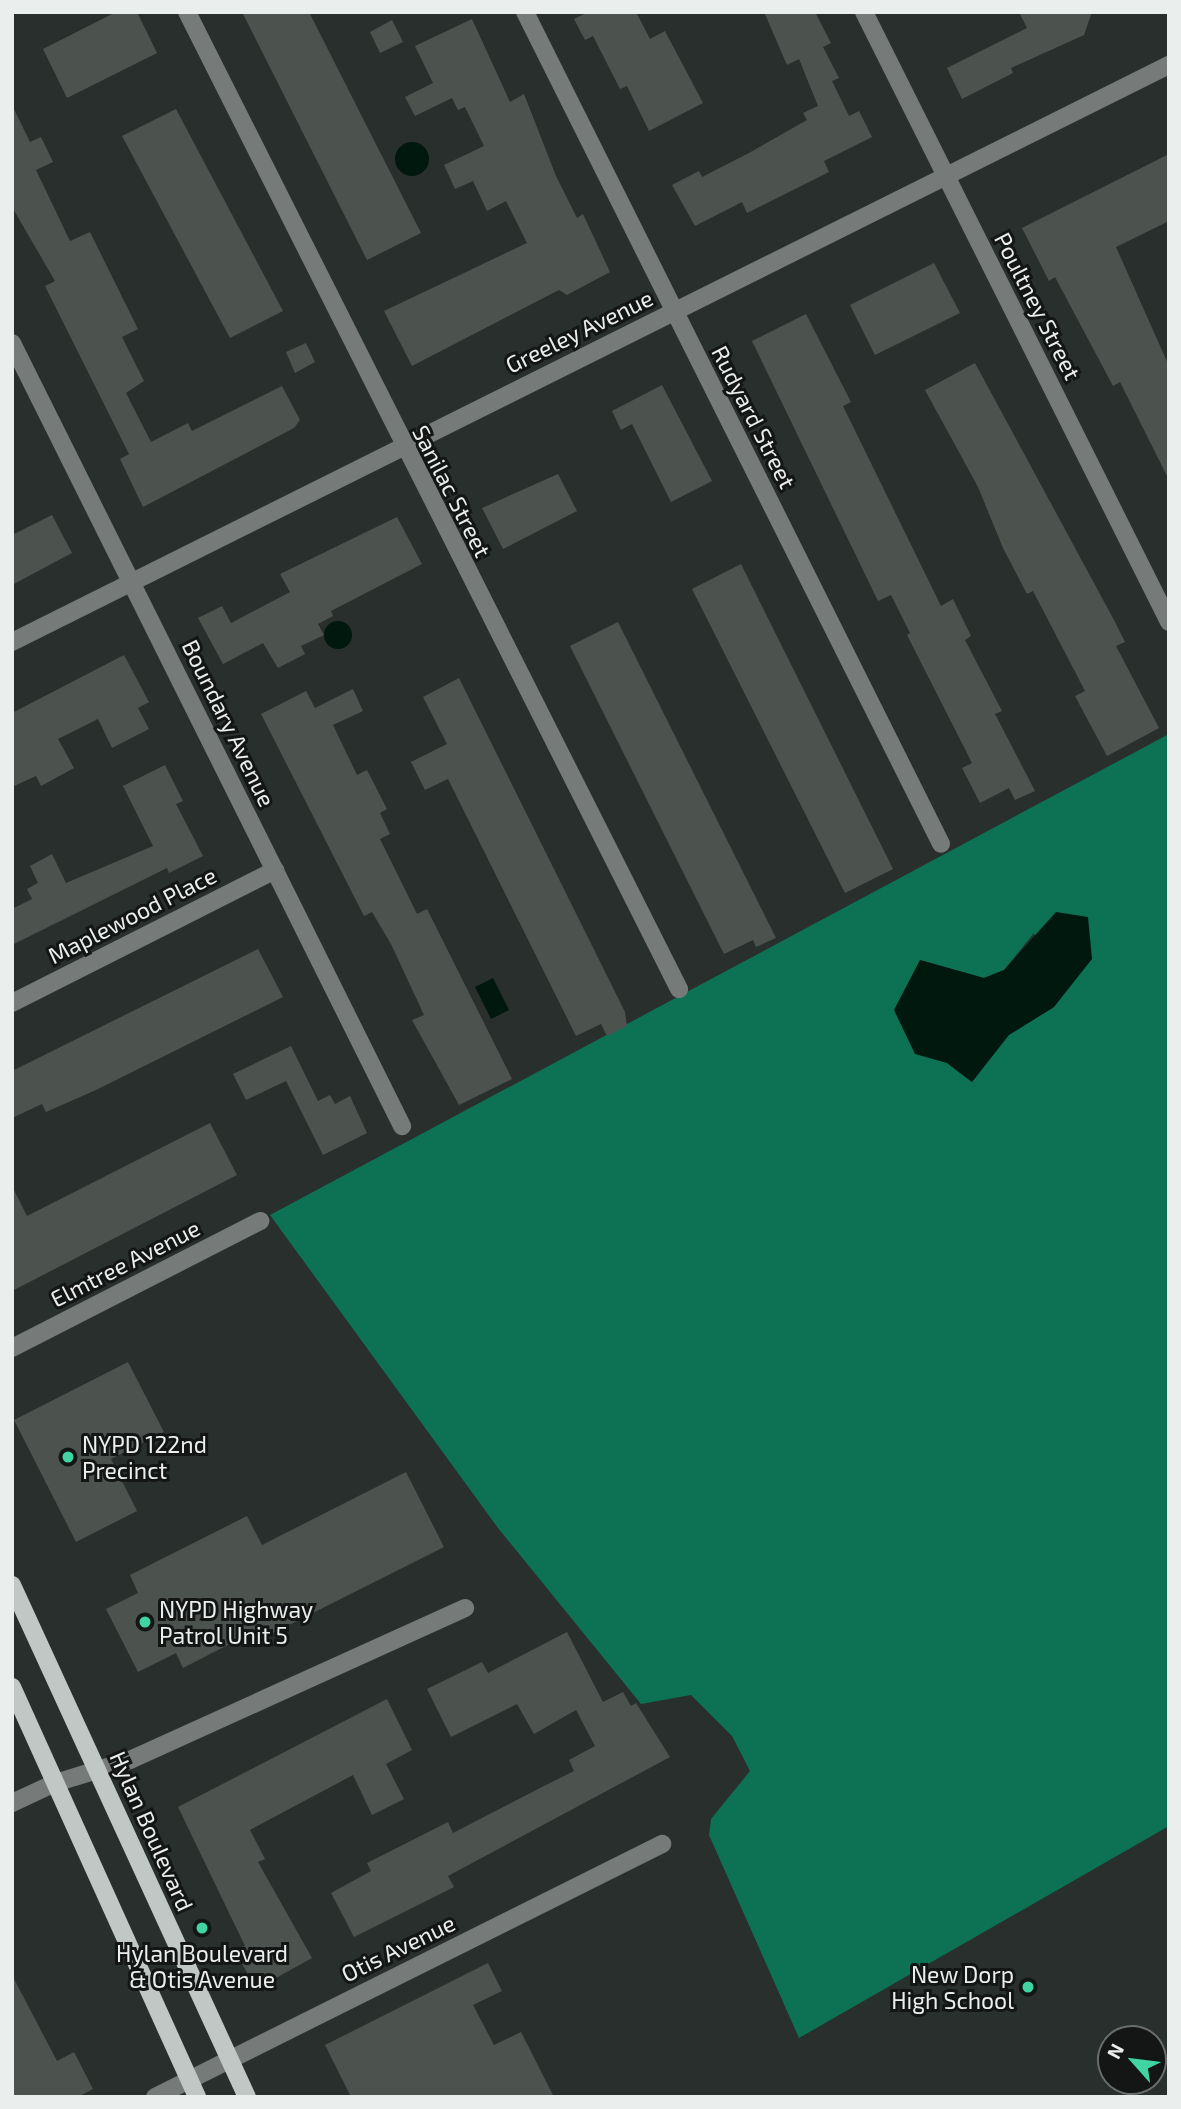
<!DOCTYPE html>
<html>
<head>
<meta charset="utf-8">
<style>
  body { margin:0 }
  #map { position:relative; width:1181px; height:2109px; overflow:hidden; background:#282f2c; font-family:"Exo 2",sans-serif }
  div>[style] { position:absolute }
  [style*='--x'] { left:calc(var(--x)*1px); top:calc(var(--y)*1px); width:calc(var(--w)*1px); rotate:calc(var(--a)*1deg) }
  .forest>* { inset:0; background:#0c7253 }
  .water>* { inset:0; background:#00180e }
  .round { border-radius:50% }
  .building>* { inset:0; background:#4c534f }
  .minor>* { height:18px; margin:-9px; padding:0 9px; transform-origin:9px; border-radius:9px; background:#767a78 }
  .major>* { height:18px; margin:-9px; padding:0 9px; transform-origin:9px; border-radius:9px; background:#c0c7c4 }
  .dots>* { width:19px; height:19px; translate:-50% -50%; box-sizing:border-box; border:4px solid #131615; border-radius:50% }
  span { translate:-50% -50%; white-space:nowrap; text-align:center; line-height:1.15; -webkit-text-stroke:6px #131615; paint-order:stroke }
  .street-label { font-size:23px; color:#eaeeec }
  .poi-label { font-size:23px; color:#eaeeec }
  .left { translate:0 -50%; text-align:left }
  .right { translate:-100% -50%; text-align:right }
  .frame { position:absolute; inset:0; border:14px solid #eaeeec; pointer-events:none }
  .north { position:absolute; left:1097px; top:2025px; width:70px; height:70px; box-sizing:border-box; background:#131615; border:2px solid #696c6b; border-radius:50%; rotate:298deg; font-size:19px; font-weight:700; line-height:28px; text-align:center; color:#eaeeec }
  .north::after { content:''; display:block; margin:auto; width:24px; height:32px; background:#40d4a2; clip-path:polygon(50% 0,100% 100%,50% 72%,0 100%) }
</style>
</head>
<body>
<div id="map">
  <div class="forest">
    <i style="clip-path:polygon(evenodd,1169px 734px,1169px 1826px,799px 2038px,709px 1835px,711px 1819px,750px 1771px,732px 1736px,691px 1695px,641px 1704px,498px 1528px,270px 1215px,1169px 734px,1034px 933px,1054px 1007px,1008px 1035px,972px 1082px,947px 1063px,920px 960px,984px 978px,1004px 970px,1034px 933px)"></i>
  </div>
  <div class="water">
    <i class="round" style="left:395px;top:142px;width:34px;height:34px"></i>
    <i class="round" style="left:324px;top:621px;width:28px;height:28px"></i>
    <i style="clip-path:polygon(1056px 912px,1088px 917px,1092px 959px,1054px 1007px,1009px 1035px,972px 1082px,947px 1063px,915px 1054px,894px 1010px,920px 960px,984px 978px,1004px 970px)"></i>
    <i style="clip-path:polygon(493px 978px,509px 1010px,491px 1019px,475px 987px)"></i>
  </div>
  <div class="building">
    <i style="clip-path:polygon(116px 12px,137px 12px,157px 53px,67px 98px,43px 49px)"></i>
    <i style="clip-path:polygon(242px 12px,309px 12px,421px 233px,367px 260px)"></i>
    <i style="clip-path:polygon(588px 12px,636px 12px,650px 39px,665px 31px,703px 103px,649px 131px,627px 86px,620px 89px,593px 36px,585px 40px,574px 19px)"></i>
    <i style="clip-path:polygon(764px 12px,815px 12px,831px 43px,823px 47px,839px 78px,832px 81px,849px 116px,859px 111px,872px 137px,824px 161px,829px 172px,747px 213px,742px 202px,695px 226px,672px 185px,699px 171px,702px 177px,749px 153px,807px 120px,803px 113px,818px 106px,799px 59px,787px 65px)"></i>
    <i style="clip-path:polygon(1019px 12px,1092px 12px,1084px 35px,1011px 68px,1013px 73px,962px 99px,947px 68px,1027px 28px)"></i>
    <i style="clip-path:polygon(472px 19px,510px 102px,524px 94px,556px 176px,577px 218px,583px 214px,610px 272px,567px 295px,559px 290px,412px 366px,384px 311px,527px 243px,506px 201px,487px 211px,473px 181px,455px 189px,444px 165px,484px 146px,465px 107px,458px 110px,452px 98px,415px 116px,405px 97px,433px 83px,415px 46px)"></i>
    <i style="clip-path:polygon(392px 20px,403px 42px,380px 53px,370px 32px)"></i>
    <i style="clip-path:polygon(12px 105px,30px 142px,41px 137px,53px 162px,36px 170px,70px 241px,90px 232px,138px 329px,122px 337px,144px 381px,126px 393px,151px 442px,188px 423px,192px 431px,282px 386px,300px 420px,294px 428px,143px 507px,120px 459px,129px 454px,45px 286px,55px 281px,12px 207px)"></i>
    <i style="clip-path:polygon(176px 109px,283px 311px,230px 338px,122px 136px)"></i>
    <i style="clip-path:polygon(1169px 154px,1169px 221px,1116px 247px,1169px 366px,1169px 480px,1120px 382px,1113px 386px,1055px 277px,1049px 281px,1022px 228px)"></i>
    <i style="clip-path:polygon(934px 263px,960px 313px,875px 355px,850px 305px)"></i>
    <i style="clip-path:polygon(806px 314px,851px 402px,843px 406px,941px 606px,953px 599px,971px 636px,965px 640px,1002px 711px,995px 714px,1035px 791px,1015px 800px,1009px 788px,980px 803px,962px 768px,972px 763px,907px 635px,910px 633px,891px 595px,878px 601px,752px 341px)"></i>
    <i style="clip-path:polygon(306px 343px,315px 362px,295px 373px,286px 352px)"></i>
    <i style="clip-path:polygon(975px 363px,1114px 620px,1125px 642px,1116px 646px,1159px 728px,1107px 756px,1075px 696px,1085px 691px,1033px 591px,1027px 594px,1003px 548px,978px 487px,925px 390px)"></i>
    <i style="clip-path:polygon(662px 385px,712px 481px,671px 502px,632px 424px,621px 430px,612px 411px)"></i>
    <i style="clip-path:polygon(558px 474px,577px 511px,503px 549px,482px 508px)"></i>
    <i style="clip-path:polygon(52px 515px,72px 553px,12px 585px,12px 535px)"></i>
    <i style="clip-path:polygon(397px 517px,422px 564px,331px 611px,333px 616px,318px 624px,324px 635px,301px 646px,305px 654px,278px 668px,263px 643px,223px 664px,198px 618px,222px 606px,231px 623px,290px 592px,280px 574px)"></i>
    <i style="clip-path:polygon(741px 564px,893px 869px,845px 893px,692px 589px)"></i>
    <i style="clip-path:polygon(618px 622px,776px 938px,756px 947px,753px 940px,724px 954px,570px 646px)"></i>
    <i style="clip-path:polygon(124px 655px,149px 702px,138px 708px,149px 729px,112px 748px,98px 719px,58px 739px,74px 768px,41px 786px,36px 776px,12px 787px,12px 713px)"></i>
    <i style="clip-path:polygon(459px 678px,625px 1012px,627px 1026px,607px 1036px,601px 1024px,576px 1036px,448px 779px,425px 790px,411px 762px,447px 744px,423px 697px)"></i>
    <i style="clip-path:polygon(353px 689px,363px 711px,333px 725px,357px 775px,367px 770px,387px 809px,380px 813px,390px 834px,380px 839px,417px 914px,427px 909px,512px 1079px,459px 1105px,412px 1020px,424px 1015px,391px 944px,372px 912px,364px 916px,261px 714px,306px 691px,315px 708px)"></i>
    <i style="clip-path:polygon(165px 765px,183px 801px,176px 804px,203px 856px,169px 873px,167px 868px,12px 945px,12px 909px,32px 899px,27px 889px,38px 883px,30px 866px,52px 854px,66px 883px,153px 846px,123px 786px)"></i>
    <i style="clip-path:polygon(258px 949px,283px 997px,96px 1090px,46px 1112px,42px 1104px,12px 1118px,12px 1071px)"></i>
    <i style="clip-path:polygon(291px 1046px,318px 1101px,330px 1095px,335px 1104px,350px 1096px,367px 1133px,323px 1155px,286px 1081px,246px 1100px,233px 1074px)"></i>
    <i style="clip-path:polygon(210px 1123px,237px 1175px,12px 1291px,12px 1186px,27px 1216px)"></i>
    <i style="clip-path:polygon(128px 1362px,164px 1432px,111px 1459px,137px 1511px,76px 1542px,14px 1420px)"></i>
    <i style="clip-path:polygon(406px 1472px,444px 1547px,267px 1636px,263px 1627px,183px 1668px,176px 1653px,138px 1672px,106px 1609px,138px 1593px,130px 1575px,247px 1516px,262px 1545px)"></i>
    <i style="clip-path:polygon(567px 1632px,603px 1702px,623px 1692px,631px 1706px,636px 1703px,670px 1757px,448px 1876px,454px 1887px,354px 1937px,331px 1893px,371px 1871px,367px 1863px,448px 1822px,453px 1833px,542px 1787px,574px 1771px,569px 1760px,595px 1746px,576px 1710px,534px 1734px,517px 1704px,451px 1737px,427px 1689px,482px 1662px,488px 1673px)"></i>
    <i style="clip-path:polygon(387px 1699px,412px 1750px,386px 1764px,404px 1799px,372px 1815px,353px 1775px,250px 1830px,265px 1859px,258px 1862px,312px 1958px,256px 1989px,235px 1951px,245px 1946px,178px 1807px)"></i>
    <i style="clip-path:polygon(488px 1963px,502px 1991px,473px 2005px,494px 2045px,521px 2032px,554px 2097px,351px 2097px,325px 2045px)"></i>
    <i style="clip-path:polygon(12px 1975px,57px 2061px,74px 2052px,93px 2089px,78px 2097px,12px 2097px)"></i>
  </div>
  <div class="minor">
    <i style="--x:187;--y:12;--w:1094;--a:63.27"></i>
    <i style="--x:525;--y:12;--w:930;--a:63.43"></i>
    <i style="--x:864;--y:12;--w:682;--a:63.43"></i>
    <i style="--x:12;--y:343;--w:875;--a:63.52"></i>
    <i style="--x:12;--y:642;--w:1293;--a:-26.51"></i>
    <i style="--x:12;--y:1003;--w:295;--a:-26.8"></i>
    <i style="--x:12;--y:1348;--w:279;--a:-27.1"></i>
    <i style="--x:12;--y:1803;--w:47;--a:-24.9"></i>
    <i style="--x:55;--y:1783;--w:78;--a:-17"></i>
    <i style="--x:130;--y:1760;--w:368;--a:-24.4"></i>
    <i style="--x:155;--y:2097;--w:567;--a:-26.52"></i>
  </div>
  <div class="major">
    <i style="--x:12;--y:1585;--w:563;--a:65.35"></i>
    <i style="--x:12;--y:1687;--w:450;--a:65.7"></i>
  </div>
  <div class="dots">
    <i style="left:68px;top:1457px;background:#40d4a2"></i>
    <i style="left:145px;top:1622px;background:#40d4a2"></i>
    <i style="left:202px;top:1928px;background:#40d4a2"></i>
    <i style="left:1028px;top:1987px;background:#40d4a2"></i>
  </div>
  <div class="street-label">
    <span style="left:1038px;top:306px;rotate:63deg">Poultney Street</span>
    <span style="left:579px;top:331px;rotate:-26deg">Greeley Avenue</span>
    <span style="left:754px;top:417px;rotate:63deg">Rudyard Street</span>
    <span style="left:452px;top:491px;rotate:63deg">Sanilac Street</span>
    <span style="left:229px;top:723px;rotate:64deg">Boundary Avenue</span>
    <span style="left:132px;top:915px;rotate:-27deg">Maplewood Place</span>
    <span style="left:125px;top:1263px;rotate:-27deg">Elmtree Avenue</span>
    <span style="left:152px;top:1831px;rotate:66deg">Hylan Boulevard</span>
    <span style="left:398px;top:1948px;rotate:-26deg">Otis Avenue</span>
  </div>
  <div class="poi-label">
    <span class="left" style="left:82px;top:1457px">NYPD 122nd<br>Precinct</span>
    <span class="left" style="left:159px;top:1622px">NYPD Highway<br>Patrol Unit 5</span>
    <span style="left:202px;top:1966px">Hylan Boulevard<br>&amp; Otis Avenue</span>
    <span class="right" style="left:1014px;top:1987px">New Dorp<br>High School</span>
  </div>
  <div class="frame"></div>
  <div class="north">N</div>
</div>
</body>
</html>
